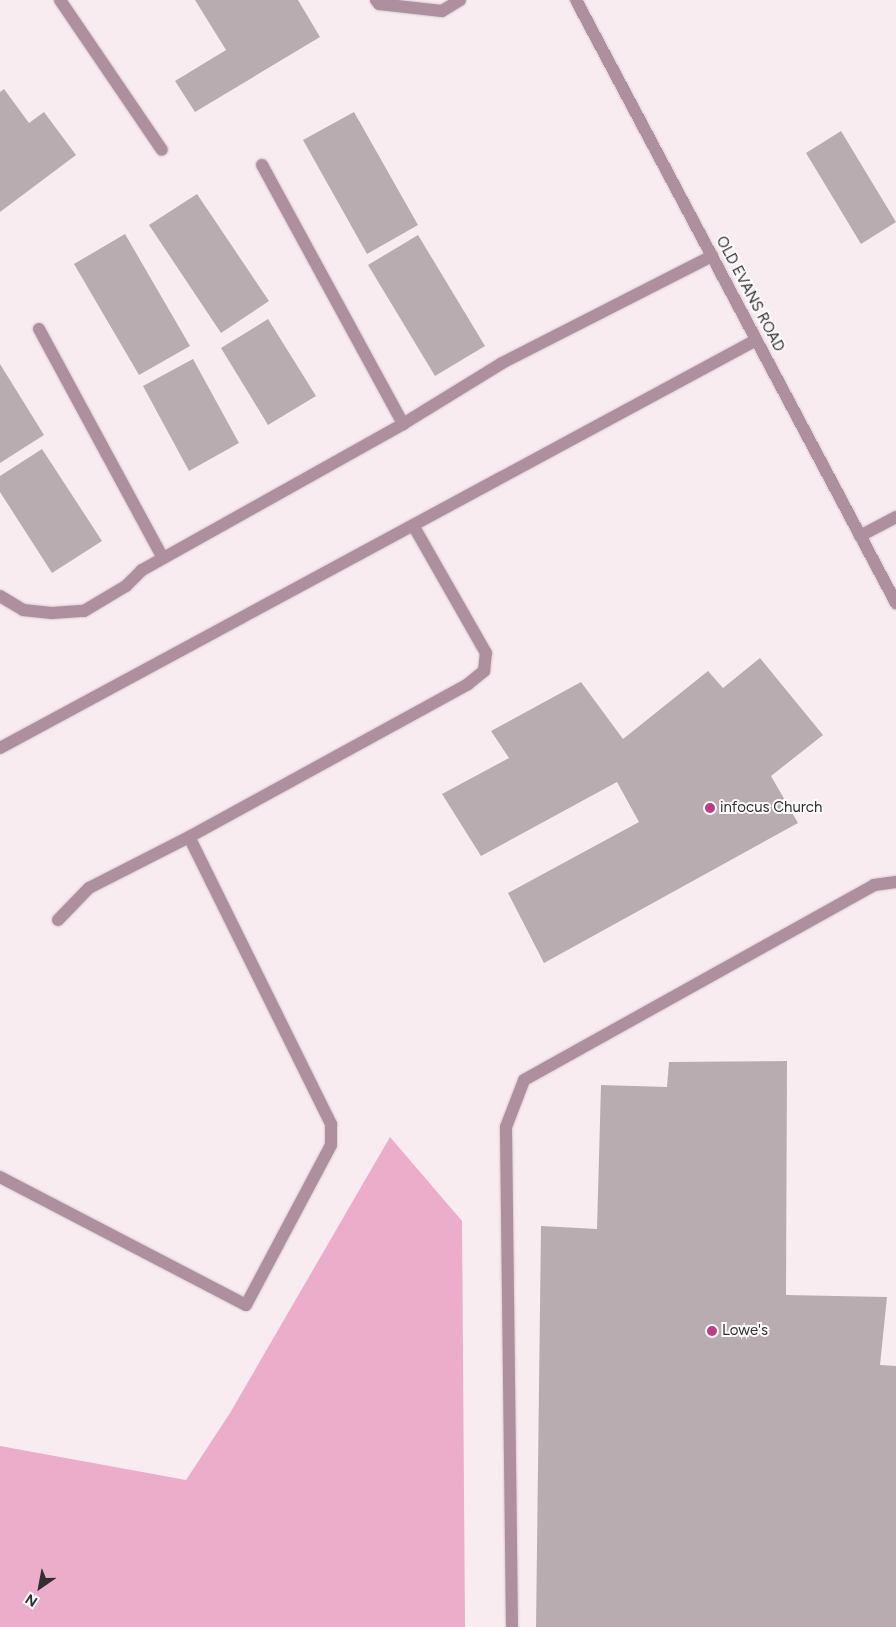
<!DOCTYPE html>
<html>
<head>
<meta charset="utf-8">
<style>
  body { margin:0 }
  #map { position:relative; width:896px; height:1627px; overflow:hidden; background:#f9ecf1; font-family:Figtree,sans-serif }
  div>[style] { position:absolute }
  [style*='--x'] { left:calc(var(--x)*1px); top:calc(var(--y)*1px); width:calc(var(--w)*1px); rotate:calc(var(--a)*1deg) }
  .green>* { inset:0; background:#ebadc9 }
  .building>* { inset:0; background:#b8acb1 }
  .roads { filter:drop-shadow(0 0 1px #d5cace) drop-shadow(0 0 1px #d5cace) }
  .service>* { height:12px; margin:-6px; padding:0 6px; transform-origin:6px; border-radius:6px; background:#ae8f9d }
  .minor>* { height:12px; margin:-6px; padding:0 6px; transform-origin:6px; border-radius:6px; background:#ae8f9d }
  .tertiary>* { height:12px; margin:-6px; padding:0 6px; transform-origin:6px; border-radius:6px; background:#ae8f9d }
  .dots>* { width:14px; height:14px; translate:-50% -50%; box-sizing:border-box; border:2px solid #fffcfd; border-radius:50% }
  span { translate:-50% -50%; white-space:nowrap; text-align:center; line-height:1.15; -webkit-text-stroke:4px #fffcfd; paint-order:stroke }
  .street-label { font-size:15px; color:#332f31 }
  .poi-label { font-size:15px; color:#332f31 }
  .left { translate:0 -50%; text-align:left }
  .north { position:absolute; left:15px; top:1562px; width:50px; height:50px; -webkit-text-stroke:4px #fffcfd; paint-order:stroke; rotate:213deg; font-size:14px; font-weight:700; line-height:20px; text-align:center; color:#332f31 }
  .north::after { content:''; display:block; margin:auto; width:18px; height:22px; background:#332f31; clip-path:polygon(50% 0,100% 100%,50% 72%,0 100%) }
</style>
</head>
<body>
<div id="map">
  <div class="green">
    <i style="clip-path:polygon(390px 1137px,462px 1221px,465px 1627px,0 1627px,0 1446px,186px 1480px,230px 1413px)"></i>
  </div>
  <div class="building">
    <i style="clip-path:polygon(195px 0,298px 0,320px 37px,195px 112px,175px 81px,226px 50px)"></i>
    <i style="clip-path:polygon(4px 89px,29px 123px,44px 112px,76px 155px,0 212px,0 92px)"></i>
    <i style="clip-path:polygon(354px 112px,418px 225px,367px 254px,303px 140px)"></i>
    <i style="clip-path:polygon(841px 131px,896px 222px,861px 244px,806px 153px)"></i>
    <i style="clip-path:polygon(197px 194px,269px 301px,221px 333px,149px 225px)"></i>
    <i style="clip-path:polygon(125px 234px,190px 346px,139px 375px,74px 264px)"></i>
    <i style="clip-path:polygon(418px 235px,485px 346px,435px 376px,368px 265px)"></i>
    <i style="clip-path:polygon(268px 319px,316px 396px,268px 425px,221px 348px)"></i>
    <i style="clip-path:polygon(193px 359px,239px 443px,189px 471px,143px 386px)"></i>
    <i style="clip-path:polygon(0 364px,44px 435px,0 463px)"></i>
    <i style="clip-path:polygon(42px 449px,102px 541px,52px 573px,0 492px,0 476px)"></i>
    <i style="clip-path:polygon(760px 658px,823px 735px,771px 776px,798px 823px,544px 963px,508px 893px,639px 822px,617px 782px,481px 856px,442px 794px,509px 758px,491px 731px,581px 682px,623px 739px,708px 671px,723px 688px)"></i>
    <i style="clip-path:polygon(787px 1061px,786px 1295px,887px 1297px,880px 1365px,896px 1366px,896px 1627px,536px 1627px,541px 1226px,597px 1229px,601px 1085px,667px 1087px,669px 1062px)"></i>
  </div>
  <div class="roads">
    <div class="service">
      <i style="--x:60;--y:0;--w:181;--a:55.8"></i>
      <i style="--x:262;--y:165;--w:295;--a:61.4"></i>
      <i style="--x:0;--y:748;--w:859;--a:-28.35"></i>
      <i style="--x:58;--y:920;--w:45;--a:-45.9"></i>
      <i style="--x:89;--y:888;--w:112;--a:-27"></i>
      <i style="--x:0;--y:1177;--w:277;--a:27.5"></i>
      <i style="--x:246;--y:1305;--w:181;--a:-62"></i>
      <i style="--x:331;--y:1145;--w:21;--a:-90"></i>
      <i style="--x:331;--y:1124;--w:320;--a:-116.3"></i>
      <i style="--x:189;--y:837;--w:318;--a:-28.7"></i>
      <i style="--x:468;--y:684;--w:21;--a:-39"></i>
      <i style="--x:484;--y:671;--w:18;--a:-84"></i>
      <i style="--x:486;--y:653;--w:147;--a:-119.7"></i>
      <i style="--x:512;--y:1627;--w:500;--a:-90.69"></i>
      <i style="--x:506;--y:1127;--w:50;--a:-69"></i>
      <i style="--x:524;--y:1080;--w:401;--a:-29.1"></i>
      <i style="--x:874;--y:885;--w:22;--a:-8"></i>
    </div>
    <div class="minor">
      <i style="--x:376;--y:0;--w:5;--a:53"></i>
      <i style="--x:379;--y:4;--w:63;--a:6.3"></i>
      <i style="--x:442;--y:11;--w:21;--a:-31"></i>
      <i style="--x:39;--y:329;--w:260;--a:61.6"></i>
      <i style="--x:860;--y:536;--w:41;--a:-27.8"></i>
      <i style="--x:0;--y:596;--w:27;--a:31"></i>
      <i style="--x:23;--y:610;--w:29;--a:6"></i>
      <i style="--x:52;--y:613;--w:32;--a:-4"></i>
      <i style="--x:84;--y:611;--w:49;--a:-30.8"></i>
      <i style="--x:126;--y:586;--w:23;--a:-45"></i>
      <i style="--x:142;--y:570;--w:299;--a:-29.2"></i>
      <i style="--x:403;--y:424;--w:116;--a:-31.6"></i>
      <i style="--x:502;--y:363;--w:236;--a:-27"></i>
    </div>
    <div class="tertiary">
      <i style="--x:576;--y:0;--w:683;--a:62.05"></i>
    </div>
  </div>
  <div class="dots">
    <i style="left:710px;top:808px;background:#be3c85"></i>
    <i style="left:712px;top:1331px;background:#be3c85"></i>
  </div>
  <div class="street-label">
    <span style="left:750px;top:294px;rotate:62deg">OLD EVANS ROAD</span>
  </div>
  <div class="poi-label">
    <span class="left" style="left:720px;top:808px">infocus Church</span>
    <span class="left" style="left:722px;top:1331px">Lowe's</span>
  </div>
  <div class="north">N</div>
</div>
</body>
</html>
